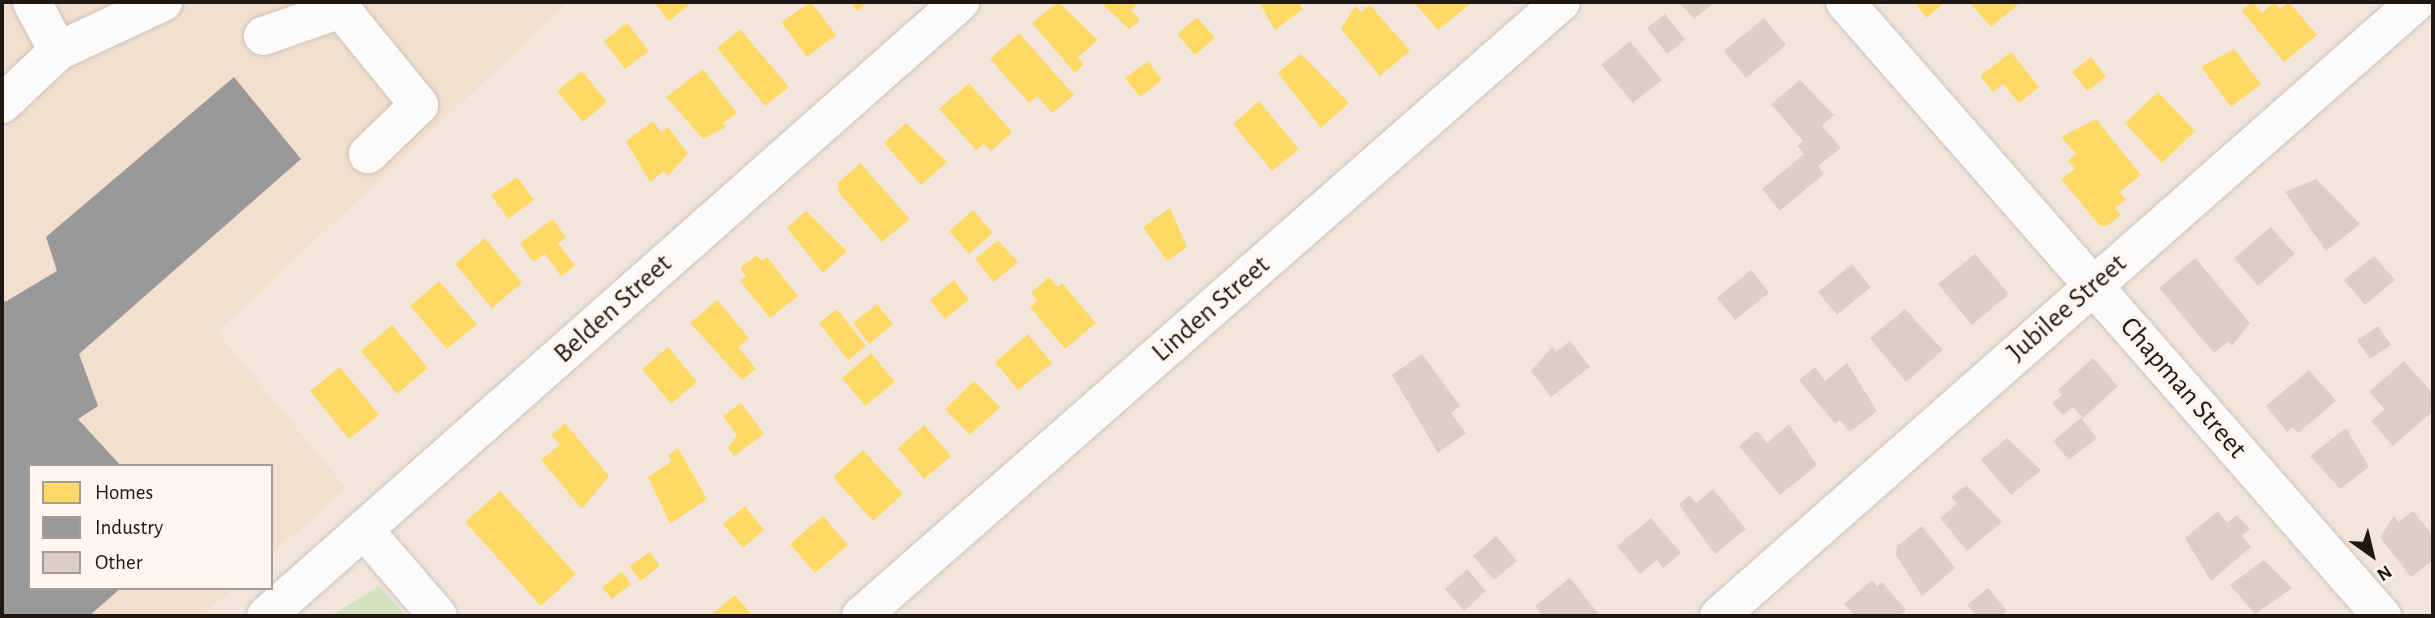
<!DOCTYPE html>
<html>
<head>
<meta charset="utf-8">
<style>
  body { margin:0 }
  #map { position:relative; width:2435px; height:618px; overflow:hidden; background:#f2e6dc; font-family:"Alegreya Sans",sans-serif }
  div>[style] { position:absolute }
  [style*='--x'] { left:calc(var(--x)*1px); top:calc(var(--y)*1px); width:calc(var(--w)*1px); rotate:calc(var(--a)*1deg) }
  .built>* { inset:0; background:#f3dfce }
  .green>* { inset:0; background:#d3e2bf }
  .homes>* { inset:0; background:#ffd966 }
  .industry>* { inset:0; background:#999 }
  .building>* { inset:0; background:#dccdc5 }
  .roads { filter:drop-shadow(0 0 2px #ccc3bb) drop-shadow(0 0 2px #ccc3bb) }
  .minor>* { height:38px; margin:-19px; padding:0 19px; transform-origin:19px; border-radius:19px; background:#fdfbfa }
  span { translate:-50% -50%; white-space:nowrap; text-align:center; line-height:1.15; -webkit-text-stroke:7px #fdf5ee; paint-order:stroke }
  .street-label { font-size:28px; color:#1f1711 }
  .frame { position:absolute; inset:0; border:4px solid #1f1711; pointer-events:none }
  .legend { position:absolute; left:28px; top:464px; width:245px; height:126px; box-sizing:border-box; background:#fdf5ee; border:2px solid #a49c96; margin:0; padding:9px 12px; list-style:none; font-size:21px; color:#1f1711 }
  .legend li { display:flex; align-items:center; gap:14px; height:35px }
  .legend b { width:35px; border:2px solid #a49c96 }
  .north { position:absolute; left:2337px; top:520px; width:70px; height:70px; -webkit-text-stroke:5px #fdf5ee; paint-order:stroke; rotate:146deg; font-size:19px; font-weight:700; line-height:28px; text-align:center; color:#1f1711 }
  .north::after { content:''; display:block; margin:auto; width:24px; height:32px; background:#1f1711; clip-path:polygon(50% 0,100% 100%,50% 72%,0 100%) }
</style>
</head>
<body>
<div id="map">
  <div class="built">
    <i style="clip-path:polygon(2px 2px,569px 2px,217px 332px,346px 488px,271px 555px,271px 466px,30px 466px,30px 588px,234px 588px,202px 616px,2px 616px)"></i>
  </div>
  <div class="green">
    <i style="clip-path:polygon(379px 586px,406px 616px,331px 616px)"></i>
  </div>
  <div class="homes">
    <i style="clip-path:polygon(654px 2px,693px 2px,669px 21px)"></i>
    <i style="clip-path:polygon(811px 2px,836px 35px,807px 57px,781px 22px)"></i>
    <i style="clip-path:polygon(850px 2px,869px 2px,857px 11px)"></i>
    <i style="clip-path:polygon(1058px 2px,1098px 40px,1078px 57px,1084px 64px,1075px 73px,1032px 23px)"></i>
    <i style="clip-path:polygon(1100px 2px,1140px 2px,1131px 10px,1140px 20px,1129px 29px)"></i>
    <i style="clip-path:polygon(1259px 2px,1298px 2px,1303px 9px,1275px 30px)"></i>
    <i style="clip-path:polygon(1414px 2px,1468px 2px,1470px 4px,1438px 30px)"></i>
    <i style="clip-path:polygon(1914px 2px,1945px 2px,1927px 18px)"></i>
    <i style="clip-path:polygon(1969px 2px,2021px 2px,1991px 27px)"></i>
    <i style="clip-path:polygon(2253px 2px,2262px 13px,2274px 2px,2280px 9px,2289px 2px,2317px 35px,2284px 62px,2241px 10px)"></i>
    <i style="clip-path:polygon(1370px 5px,1410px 51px,1380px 76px,1341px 29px,1355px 6px,1361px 12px)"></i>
    <i style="clip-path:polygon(1197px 17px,1215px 38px,1195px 55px,1177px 34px)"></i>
    <i style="clip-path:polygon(627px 23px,649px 51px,625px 69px,604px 41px)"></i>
    <i style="clip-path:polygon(740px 29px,789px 87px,765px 106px,717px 48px)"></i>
    <i style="clip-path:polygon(1019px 33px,1074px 95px,1052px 113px,1037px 96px,1029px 103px,990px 59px)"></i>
    <i style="clip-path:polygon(2234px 49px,2261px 84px,2231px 107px,2201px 67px)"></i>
    <i style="clip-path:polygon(2011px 52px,2039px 87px,2019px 103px,2003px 84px,1993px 92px,1980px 76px)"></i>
    <i style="clip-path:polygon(1301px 54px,1349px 103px,1321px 128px,1278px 73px)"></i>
    <i style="clip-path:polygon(2091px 57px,2106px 77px,2087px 91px,2072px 72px)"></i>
    <i style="clip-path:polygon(1148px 61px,1162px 80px,1140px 97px,1125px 78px)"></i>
    <i style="clip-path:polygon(703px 69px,737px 113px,723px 123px,726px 127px,703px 139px,666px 97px)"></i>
    <i style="clip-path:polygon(582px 71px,607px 102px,583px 122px,557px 91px)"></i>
    <i style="clip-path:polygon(969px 83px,1012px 132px,991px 151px,984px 144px,976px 150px,939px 109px)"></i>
    <i style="clip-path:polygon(2158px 92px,2195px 131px,2162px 163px,2125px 123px)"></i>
    <i style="clip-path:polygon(1259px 101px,1299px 149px,1272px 171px,1233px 124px)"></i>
    <i style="clip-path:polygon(2096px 119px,2141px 175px,2120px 192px,2126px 200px,2115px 208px,2121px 215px,2107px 226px,2100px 226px,2061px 179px,2075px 169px,2068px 161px,2076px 154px,2061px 137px)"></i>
    <i style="clip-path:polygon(653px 121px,661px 132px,668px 127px,688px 154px,668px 176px,664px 171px,650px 182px,626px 141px)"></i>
    <i style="clip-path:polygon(906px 123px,947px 162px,921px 185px,884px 143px)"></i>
    <i style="clip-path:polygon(860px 163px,910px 219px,882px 242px,839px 193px,838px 183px)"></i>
    <i style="clip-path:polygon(517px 177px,534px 200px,508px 219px,491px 195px)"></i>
    <i style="clip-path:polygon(1170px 208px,1187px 247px,1167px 261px,1143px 227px)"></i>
    <i style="clip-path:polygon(973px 210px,993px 233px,969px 254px,949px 231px)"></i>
    <i style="clip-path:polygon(806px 211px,847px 251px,823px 273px,787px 228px)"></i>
    <i style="clip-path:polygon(553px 219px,566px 238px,558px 243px,575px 266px,561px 276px,545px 254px,533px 262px,520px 243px)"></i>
    <i style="clip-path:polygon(485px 238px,522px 283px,492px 308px,455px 264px)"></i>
    <i style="clip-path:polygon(998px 240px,1018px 262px,994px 282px,975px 259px)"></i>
    <i style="clip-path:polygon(757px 255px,762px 261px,767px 257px,798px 296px,770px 318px,740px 281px,746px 276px,740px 268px)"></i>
    <i style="clip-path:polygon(1049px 277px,1058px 287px,1062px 283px,1096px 323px,1065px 349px,1030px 307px,1037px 301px,1031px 293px)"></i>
    <i style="clip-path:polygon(954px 280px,969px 300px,945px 319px,930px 300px)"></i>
    <i style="clip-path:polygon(439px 281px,477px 324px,447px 349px,410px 306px)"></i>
    <i style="clip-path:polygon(717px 300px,749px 338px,738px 347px,756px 369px,742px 380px,690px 323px)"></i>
    <i style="clip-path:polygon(877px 304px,893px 324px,869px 344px,853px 323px)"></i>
    <i style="clip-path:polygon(837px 309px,866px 346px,848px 360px,819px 323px)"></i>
    <i style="clip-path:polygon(392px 325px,428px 368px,397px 394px,361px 351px)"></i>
    <i style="clip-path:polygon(1028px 334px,1052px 363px,1018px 390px,995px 362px)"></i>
    <i style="clip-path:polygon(668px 347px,697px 382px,671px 404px,642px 369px)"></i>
    <i style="clip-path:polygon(871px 353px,895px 382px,865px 406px,842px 378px)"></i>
    <i style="clip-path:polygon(340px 367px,379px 415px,349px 439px,310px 391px)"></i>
    <i style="clip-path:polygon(974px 381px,1000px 407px,970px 435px,945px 409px)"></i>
    <i style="clip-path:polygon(741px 403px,764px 434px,734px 456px,728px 448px,737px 435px,723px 416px)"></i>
    <i style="clip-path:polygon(565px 423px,609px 476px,582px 509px,541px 460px,560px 445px,551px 435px)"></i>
    <i style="clip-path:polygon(924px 425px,951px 456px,924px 479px,898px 448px)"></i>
    <i style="clip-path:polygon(678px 448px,707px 499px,670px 524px,648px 477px,672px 461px,668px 455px)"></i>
    <i style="clip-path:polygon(863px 450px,903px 494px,873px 521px,833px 477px)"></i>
    <i style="clip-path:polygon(500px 491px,576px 574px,541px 606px,465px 522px)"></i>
    <i style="clip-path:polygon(745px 506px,764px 530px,743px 548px,723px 524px)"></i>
    <i style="clip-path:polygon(823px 516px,848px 545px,815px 573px,790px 544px)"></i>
    <i style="clip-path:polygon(650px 552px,660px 566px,640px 581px,629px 566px)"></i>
    <i style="clip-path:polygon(622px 572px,631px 584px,612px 599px,602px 587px)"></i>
    <i style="clip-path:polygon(735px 595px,753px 616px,710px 616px)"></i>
  </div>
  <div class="industry">
    <i style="clip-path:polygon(234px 77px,301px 159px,79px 354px,98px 406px,78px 419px,121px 466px,30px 466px,30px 588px,121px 588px,89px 616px,2px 616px,2px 296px,5px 302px,57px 271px,46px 237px)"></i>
  </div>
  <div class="building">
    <i style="clip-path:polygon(1679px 2px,1715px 2px,1694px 19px)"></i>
    <i style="clip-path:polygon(1665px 14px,1685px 40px,1667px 54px,1647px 28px)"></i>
    <i style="clip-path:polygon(1764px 18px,1786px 45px,1746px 78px,1724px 51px)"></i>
    <i style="clip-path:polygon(1630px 41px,1662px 80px,1633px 103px,1601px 65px)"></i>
    <i style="clip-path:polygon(1800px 80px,1834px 115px,1822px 126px,1841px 148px,1818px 166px,1824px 174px,1780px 211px,1762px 189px,1804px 154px,1797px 146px,1803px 141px,1771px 104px)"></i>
    <i style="clip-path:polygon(2316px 179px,2360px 224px,2326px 251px,2285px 192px)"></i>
    <i style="clip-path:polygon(2271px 227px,2295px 254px,2258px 286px,2234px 258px)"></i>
    <i style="clip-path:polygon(1975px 254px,2009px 294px,1972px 325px,1938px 284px)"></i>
    <i style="clip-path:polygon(2374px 256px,2395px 280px,2365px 305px,2344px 280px)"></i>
    <i style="clip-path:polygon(2195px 258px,2250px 323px,2232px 346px,2229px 341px,2214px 353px,2159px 288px)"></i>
    <i style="clip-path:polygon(1852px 264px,1871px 287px,1837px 315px,1818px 292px)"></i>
    <i style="clip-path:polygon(1751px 270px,1769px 293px,1735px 320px,1717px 298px)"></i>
    <i style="clip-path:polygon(1905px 309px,1943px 350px,1906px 382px,1870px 338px)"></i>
    <i style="clip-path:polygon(2378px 326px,2391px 345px,2370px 359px,2357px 340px)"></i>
    <i style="clip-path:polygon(1570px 341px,1590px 367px,1551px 397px,1531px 371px,1552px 347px,1556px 352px)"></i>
    <i style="clip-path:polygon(1422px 354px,1460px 406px,1451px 413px,1466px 433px,1438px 453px,1392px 375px)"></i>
    <i style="clip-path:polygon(2093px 358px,2118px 386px,2083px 418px,2073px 407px,2063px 415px,2052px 403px,2062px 395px,2058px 390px)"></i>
    <i style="clip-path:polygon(2404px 361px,2433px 394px,2433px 411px,2393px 446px,2371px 421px,2385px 409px,2369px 392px)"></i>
    <i style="clip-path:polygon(1847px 363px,1877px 411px,1850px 432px,1840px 420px,1835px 424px,1799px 380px,1815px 367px,1825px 381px)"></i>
    <i style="clip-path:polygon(2309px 370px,2336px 401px,2298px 433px,2293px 427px,2287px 432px,2266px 406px)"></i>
    <i style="clip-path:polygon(2081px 418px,2097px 438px,2069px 460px,2053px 441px)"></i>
    <i style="clip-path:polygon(1789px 424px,1817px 465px,1780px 495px,1739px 446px,1757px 431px,1767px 443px)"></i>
    <i style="clip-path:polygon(2346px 428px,2369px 467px,2340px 489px,2310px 456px)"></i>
    <i style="clip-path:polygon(2007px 438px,2041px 470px,2011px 495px,1981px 460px)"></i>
    <i style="clip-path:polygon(1966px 485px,2002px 522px,1967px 551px,1940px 518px,1957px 504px,1951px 497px)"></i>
    <i style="clip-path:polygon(1713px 489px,1746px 529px,1715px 554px,1679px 505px,1689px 495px,1696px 503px)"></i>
    <i style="clip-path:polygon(2218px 511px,2227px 523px,2237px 515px,2250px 529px,2242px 536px,2251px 547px,2211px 581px,2185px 538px)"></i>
    <i style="clip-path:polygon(2413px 511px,2433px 536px,2433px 560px,2411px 577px,2380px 537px,2394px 516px,2399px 522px)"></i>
    <i style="clip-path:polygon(1651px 518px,1681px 553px,1663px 568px,1657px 560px,1640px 574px,1617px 546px)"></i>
    <i style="clip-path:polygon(1922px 526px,1955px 568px,1922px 596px,1896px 555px,1897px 546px)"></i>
    <i style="clip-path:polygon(1496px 536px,1517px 561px,1494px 580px,1473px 556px)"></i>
    <i style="clip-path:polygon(2264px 560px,2292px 588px,2255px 614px,2230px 585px)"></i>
    <i style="clip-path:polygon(1467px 569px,1486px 591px,1464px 611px,1445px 589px)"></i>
    <i style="clip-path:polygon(1570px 578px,1600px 616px,1543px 616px,1535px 606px)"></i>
    <i style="clip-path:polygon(1872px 580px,1877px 586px,1882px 582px,1906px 610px,1899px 616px,1855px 616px,1844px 604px)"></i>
    <i style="clip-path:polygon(1988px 588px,2007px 611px,2000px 616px,1977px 616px,1967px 605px)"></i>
  </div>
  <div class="roads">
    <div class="minor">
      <i style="--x:32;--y:2;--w:55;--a:62"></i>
      <i style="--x:1845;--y:2;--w:816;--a:48.83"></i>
      <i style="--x:263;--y:36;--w:83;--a:-19.1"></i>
      <i style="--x:341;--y:9;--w:124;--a:50.9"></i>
      <i style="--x:419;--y:105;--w:71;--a:136.1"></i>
      <i style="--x:2;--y:104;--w:77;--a:-43.4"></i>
      <i style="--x:58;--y:51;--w:116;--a:-25"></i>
      <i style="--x:364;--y:530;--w:113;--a:49.3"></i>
      <i style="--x:266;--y:616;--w:927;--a:-41.5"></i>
      <i style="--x:861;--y:616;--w:931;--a:-41.26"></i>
      <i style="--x:1719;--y:616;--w:929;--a:-41.38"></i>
    </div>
  </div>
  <div class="street-label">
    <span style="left:2067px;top:308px;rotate:-41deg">Jubilee Street</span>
    <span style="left:613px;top:309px;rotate:-42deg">Belden Street</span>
    <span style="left:1211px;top:309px;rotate:-41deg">Linden Street</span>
    <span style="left:2183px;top:388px;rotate:49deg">Chapman Street</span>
  </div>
  <div class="frame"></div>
  <ul class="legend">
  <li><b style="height:19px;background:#ffd966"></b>Homes</li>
  <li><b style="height:19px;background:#999"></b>Industry</li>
  <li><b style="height:19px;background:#dccdc5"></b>Other</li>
  </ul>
  <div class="north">N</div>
</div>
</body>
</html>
